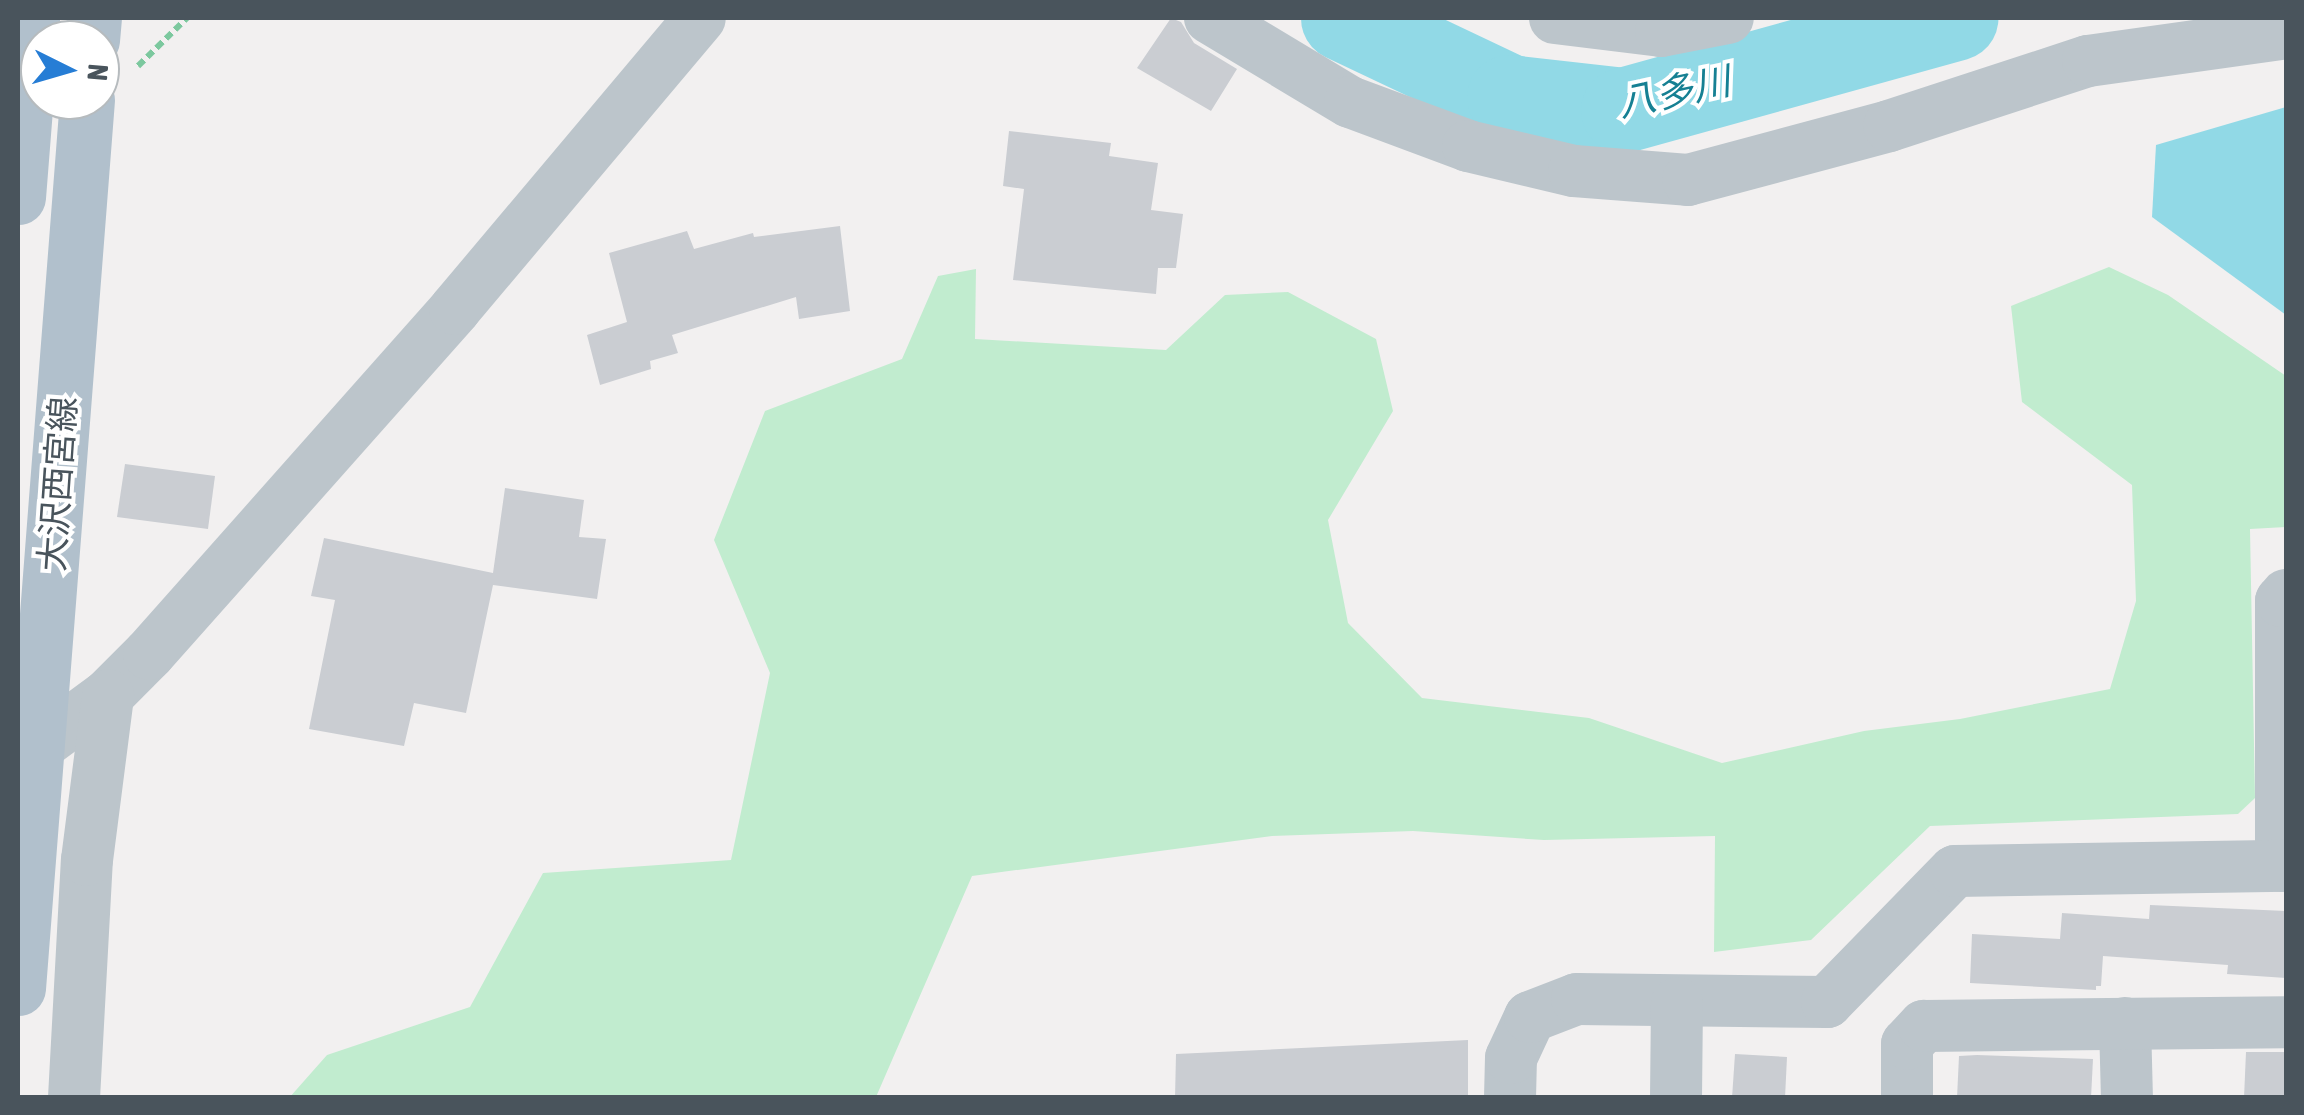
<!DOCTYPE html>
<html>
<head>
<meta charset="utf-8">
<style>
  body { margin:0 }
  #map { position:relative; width:2304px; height:1115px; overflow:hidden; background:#f2f0f0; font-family:"Asap Condensed","Noto Sans JP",sans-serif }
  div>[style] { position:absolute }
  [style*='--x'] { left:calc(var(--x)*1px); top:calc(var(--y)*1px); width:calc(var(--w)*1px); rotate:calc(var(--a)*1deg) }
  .green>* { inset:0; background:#c1eccf }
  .water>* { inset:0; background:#91d9e6 }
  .river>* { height:85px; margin:-42.5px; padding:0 42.5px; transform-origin:42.5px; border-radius:42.5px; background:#91d9e6 }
  .building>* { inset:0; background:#cacdd2 }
  .path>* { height:6px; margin-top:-3px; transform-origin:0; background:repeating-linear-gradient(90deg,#7cc89e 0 8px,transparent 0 13px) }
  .minor>* { height:52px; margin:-26px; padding:0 26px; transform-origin:26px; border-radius:26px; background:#bcc5cb }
  .major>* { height:55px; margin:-27.5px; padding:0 27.5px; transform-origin:27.5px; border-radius:27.5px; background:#b1c0cc }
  span { translate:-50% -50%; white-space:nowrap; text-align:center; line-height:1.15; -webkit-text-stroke:8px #fff; paint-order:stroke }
  .street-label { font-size:35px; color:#49545c }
  .water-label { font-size:38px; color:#168093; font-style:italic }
  .frame { position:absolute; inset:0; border:20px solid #49545c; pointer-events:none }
  .north { position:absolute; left:20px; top:20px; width:100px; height:100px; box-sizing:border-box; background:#fff; border:2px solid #b6bbbe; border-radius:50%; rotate:95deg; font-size:28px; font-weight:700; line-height:40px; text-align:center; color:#49545c }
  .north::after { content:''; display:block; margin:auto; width:35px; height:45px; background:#267dd5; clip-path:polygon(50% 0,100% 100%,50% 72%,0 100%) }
</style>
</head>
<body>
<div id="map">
  <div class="green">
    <i style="clip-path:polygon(2109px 267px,2168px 295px,2286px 376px,2286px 527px,2250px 529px,2255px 798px,2238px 814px,1930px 826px,1811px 940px,1714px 952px,1715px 836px,1544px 840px,1413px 831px,1272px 836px,972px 876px,876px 1097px,289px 1098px,327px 1055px,470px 1007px,543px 873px,731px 860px,770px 673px,714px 540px,765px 411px,902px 359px,938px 276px,976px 269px,975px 339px,1166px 350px,1225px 295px,1288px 292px,1376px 339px,1393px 411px,1328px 520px,1348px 623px,1422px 698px,1589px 718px,1722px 763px,1864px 731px,1960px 719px,2110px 689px,2136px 601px,2132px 485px,2022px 402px,2011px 306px)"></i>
  </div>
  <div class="water">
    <i style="clip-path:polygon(2286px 107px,2286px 315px,2152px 217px,2156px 145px)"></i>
  </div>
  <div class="river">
    <i style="--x:1343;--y:18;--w:184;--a:25.4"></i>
    <i style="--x:1509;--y:97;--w:115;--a:6.5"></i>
    <i style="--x:1623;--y:110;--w:345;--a:-15.5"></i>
  </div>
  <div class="building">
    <i style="clip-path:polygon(1171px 18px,1181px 22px,1194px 43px,1237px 69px,1211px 111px,1137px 68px)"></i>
    <i style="clip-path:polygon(1009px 131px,1111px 143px,1109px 156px,1158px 163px,1151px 210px,1183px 214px,1176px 268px,1158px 268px,1156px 294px,1013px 280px,1024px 189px,1003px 186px)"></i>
    <i style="clip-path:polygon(840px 226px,850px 311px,799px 319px,796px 297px,672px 335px,678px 353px,650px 361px,651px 369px,600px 385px,587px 335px,627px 322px,609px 253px,687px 231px,694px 249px,753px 233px,754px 237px)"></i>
    <i style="clip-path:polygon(125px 464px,215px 476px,208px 529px,117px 517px)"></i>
    <i style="clip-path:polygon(505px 488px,584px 500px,579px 537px,606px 539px,597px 599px,493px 585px,466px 713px,414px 703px,404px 746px,309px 729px,335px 600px,311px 596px,324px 538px,493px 573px)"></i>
    <i style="clip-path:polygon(2150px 905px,2286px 911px,2286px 978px,2227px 974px,2228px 965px,2103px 956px,2101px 986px,2096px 986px,2096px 990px,1970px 983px,1972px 934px,2060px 939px,2062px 913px,2149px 919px)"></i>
    <i style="clip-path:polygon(1468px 1040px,1468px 1095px,1175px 1098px,1176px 1054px)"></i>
    <i style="clip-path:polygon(2246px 1052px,2286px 1052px,2286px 1098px,2244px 1098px)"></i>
    <i style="clip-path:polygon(1735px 1054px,1787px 1057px,1785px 1098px,1732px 1098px)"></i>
    <i style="clip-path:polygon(1977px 1055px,2093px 1059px,2091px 1098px,1957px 1098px,1959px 1056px)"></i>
  </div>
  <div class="path">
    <i style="--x:138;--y:66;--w:69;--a:-44.4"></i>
  </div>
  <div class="minor">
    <i style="--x:1210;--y:18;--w:163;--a:31"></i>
    <i style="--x:1350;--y:102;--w:126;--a:20.4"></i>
    <i style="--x:1468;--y:146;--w:109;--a:13.3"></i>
    <i style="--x:1574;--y:171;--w:114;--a:4.5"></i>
    <i style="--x:1688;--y:180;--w:208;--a:-15"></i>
    <i style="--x:1889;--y:126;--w:209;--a:-18.1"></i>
    <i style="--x:2088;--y:61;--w:200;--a:-8"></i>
    <i style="--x:1555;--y:18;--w:107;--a:7"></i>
    <i style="--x:1661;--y:31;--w:68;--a:-11"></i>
    <i style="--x:36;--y:748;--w:89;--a:-36.4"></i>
    <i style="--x:108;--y:695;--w:58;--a:-45"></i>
    <i style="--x:149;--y:654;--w:461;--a:-48.4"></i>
    <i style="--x:455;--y:309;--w:380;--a:-49.9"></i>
    <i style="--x:2281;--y:866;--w:265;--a:-90"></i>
    <i style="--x:2281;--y:601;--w:8;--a:-50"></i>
    <i style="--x:2125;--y:1023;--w:75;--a:88.5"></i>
    <i style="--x:74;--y:1098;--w:238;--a:-86.9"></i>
    <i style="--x:87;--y:860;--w:166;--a:-82.7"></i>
    <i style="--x:1510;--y:1098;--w:40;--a:-88.6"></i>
    <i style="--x:1511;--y:1058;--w:45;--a:-65.1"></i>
    <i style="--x:1530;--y:1017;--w:50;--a:-21"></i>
    <i style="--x:1577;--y:999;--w:250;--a:0.7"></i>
    <i style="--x:1827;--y:1002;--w:183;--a:-45.7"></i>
    <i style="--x:1955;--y:871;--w:331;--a:-0.9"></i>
    <i style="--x:1676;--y:1098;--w:95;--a:-89.4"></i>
    <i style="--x:1907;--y:1098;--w:54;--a:-90"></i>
    <i style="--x:1907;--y:1044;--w:25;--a:-47"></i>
    <i style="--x:1924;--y:1026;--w:362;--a:-0.6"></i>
  </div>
  <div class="major">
    <i style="--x:92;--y:40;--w:22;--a:-85"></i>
    <i style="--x:18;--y:197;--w:180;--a:-85.5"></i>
    <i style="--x:18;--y:988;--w:891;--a:-85.56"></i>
  </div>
  <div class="street-label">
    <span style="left:57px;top:484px;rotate:-86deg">大沢西宮線</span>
  </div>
  <div class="water-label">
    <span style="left:1674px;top:92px;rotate:-12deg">八多川</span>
  </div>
  <div class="frame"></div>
  <div class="north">N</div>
</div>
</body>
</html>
